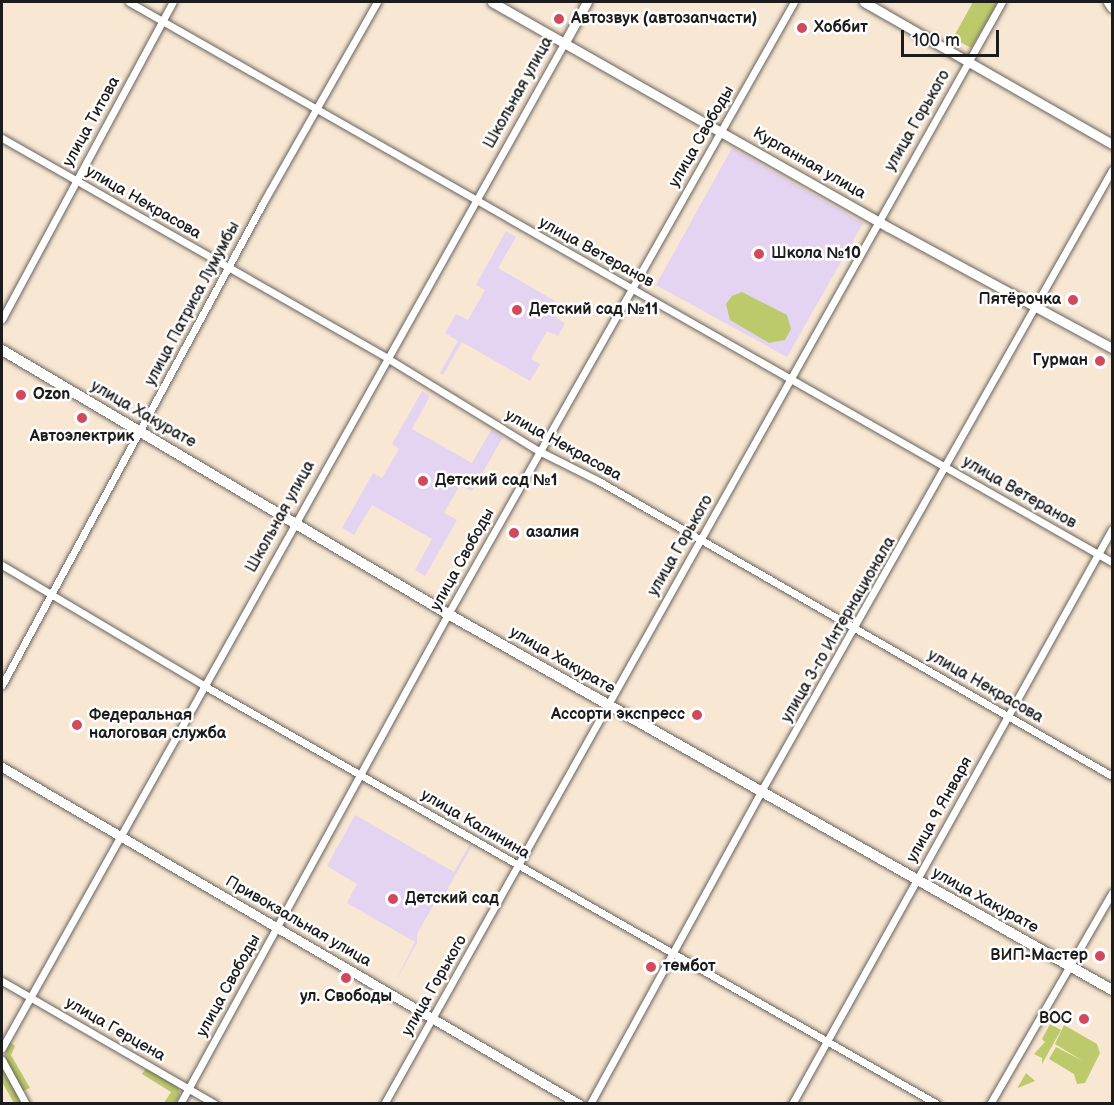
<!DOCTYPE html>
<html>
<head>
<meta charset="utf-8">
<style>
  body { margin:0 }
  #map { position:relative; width:1114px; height:1105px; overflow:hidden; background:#f8e7d3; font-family:"Balsamiq Sans",sans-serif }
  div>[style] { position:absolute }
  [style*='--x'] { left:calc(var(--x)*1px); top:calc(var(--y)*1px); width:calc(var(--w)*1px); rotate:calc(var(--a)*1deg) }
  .built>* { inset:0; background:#e4d3f1 }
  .green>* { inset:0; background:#bcca6c }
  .roads { filter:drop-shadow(0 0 2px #69635c) drop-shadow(0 0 2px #69635c) }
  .street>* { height:7px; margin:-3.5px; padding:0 3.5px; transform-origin:3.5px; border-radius:3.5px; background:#fff }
  .secondary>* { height:9px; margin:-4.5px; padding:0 4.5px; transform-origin:4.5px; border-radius:4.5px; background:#fff }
  .primary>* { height:10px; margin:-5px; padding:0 5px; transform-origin:5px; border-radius:5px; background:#fff }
  .dots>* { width:16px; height:16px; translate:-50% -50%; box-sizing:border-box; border:3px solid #fff; border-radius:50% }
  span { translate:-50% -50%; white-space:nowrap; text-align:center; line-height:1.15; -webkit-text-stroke:5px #fff; paint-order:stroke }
  .poi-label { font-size:16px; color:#1c1c1c; font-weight:700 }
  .left { translate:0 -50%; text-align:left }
  .right { translate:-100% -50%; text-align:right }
  .street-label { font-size:16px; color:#1c1c1c }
  .frame { position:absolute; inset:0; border:3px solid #1c1c1c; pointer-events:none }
  .scale { position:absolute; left:901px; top:30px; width:98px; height:27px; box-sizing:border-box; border:3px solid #1c1c1c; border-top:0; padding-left:8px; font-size:18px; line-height:21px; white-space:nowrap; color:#1c1c1c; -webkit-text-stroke:4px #fff; paint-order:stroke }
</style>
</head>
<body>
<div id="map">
  <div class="built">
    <i style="clip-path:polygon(732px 148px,863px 223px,787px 357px,656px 285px)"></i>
    <i style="clip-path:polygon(506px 231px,516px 237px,498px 268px,562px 305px,555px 317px,565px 323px,558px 336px,547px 331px,531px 359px,540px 364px,530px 381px,462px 342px,443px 375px,440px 373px,458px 341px,445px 333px,456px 314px,468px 320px,485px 290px,476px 285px)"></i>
    <i style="clip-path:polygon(422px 391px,430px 396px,412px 429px,472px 463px,491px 430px,503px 437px,472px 491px,460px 485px,444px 513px,457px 520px,425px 576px,415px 570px,432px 539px,372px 505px,354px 535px,342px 528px,373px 473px,382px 478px,399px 449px,392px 444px)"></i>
    <i style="clip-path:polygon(355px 815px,454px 872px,470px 844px,472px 846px,444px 895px,440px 893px,417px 934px,417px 943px,396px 980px,415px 942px,347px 903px,357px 884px,327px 866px)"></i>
  </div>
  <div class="green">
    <i style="clip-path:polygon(973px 2px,998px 2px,971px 48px,953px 38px)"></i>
    <i style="clip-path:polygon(742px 292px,787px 315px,791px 329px,785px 340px,769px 343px,730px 320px,726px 304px,732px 296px)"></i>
    <i style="clip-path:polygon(1050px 1024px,1061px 1030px,1042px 1064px,1042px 1058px,1034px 1054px,1045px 1042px,1042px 1039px)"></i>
    <i style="clip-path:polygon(1064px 1025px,1097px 1044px,1100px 1053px,1085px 1083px,1077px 1084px,1074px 1074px,1049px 1059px,1056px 1047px,1083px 1061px,1055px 1044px)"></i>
    <i style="clip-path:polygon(10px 1042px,15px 1046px,11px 1055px,30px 1088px,23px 1091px,4px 1056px)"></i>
    <i style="clip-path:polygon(2px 1066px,8px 1079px,22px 1103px,14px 1103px,2px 1082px)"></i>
    <i style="clip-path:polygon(146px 1068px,178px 1086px,180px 1095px,175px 1103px,164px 1103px,171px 1092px,142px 1074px)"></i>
    <i style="clip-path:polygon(1026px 1073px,1035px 1081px,1018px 1088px,1018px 1087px)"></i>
  </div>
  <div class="roads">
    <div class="street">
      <i style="--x:129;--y:2;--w:1131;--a:29.67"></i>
      <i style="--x:2;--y:138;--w:443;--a:29.7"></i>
      <i style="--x:387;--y:358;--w:178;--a:31.5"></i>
      <i style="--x:539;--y:451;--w:65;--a:26.6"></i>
      <i style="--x:597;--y:480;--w:594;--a:29.89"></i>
      <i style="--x:2;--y:319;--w:360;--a:-61.7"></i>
      <i style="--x:2;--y:565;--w:234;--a:30.8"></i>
      <i style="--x:203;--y:685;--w:845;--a:29.72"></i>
      <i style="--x:2;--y:685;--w:550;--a:-61.57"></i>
      <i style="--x:264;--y:201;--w:229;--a:-60.4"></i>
      <i style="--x:2;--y:981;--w:246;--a:30"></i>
      <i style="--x:2;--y:1048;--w:1153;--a:-60.77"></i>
      <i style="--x:2;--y:1060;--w:50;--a:61.4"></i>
      <i style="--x:180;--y:1104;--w:559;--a:-61.32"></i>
      <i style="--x:448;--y:614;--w:703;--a:-60.52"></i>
      <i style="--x:384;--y:1104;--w:1263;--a:-60.72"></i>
      <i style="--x:590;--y:1104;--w:354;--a:-61.3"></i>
      <i style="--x:760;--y:793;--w:716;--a:-60.53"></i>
      <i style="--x:792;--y:1104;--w:658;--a:-60.9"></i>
      <i style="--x:990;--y:1104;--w:244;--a:-60"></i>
    </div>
    <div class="secondary">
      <i style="--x:492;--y:2;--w:455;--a:29.6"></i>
      <i style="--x:888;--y:227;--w:255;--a:28.4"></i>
      <i style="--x:864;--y:2;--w:286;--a:29.8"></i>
      <i style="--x:1108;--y:2;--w:7;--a:56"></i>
      <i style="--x:565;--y:42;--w:46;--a:-61.2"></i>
      <i style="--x:2;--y:767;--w:668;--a:30.29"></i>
    </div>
    <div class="primary">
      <i style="--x:2;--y:350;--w:518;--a:30.62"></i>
      <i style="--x:448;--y:614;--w:763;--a:29.52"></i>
    </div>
  </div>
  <div class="dots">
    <i style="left:559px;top:19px;background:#d1495b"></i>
    <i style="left:802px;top:28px;background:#d1495b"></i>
    <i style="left:759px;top:254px;background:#d1495b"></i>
    <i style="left:1073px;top:300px;background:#d1495b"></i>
    <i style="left:517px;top:310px;background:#d1495b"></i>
    <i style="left:1100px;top:361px;background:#d1495b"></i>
    <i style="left:21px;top:395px;background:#d1495b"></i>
    <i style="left:82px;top:418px;background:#d1495b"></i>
    <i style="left:423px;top:481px;background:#d1495b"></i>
    <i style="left:514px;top:533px;background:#d1495b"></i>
    <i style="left:697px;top:715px;background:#d1495b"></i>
    <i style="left:77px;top:725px;background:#d1495b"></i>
    <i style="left:393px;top:899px;background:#d1495b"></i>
    <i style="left:1100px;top:956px;background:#d1495b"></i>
    <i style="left:651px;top:967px;background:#d1495b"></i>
    <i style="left:346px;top:978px;background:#d1495b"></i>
    <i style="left:1084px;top:1019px;background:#d1495b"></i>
  </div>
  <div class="poi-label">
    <span class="left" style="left:571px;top:19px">Автозвук (автозапчасти)</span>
    <span class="left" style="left:814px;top:28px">Хоббит</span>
    <span class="left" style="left:771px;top:254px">Школа №10</span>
    <span class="right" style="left:1061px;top:300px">Пятёрочка</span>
    <span class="left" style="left:529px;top:310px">Детский сад №11</span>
    <span class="right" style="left:1088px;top:361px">Гурман</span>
    <span class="left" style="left:33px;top:395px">Ozon</span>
    <span style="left:82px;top:437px">Автоэлектрик</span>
    <span class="left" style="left:435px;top:481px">Детский сад №1</span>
    <span class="left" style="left:526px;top:533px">азалия</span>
    <span class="right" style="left:685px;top:715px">Ассорти экспресс</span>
    <span class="left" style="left:89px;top:725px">Федеральная<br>налоговая служба</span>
    <span class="left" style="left:405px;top:899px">Детский сад</span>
    <span class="right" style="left:1088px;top:956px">ВИП-Мастер</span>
    <span class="left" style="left:663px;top:967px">тембот</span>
    <span style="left:346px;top:997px">ул. Свободы</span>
    <span class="right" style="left:1072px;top:1019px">ВОС</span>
  </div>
  <div class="street-label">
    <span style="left:519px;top:93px;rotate:-61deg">Школьная улица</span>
    <span style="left:918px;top:121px;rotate:-60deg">улица Горького</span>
    <span style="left:92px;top:122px;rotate:-61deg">улица Титова</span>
    <span style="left:702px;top:137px;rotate:-60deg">улица Свободы</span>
    <span style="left:809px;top:164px;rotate:30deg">Курганная улица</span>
    <span style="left:143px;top:203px;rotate:30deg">улица Некрасова</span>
    <span style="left:596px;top:253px;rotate:29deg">улица Ветеранов</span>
    <span style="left:193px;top:304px;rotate:-62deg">улица Патриса Лумумбы</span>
    <span style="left:143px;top:415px;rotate:30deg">улица Хакурате</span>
    <span style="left:563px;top:446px;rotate:29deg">улица Некрасова</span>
    <span style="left:1019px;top:493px;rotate:30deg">улица Ветеранов</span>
    <span style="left:281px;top:517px;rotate:-61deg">Школьная улица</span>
    <span style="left:681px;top:546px;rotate:-60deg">улица Горького</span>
    <span style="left:463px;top:560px;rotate:-61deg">улица Свободы</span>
    <span style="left:839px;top:630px;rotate:-60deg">улица 3-го Интернационала</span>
    <span style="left:562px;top:661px;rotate:30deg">улица Хакурате</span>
    <span style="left:985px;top:687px;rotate:30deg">улица Некрасова</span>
    <span style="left:940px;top:810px;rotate:-61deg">улица 9 Января</span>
    <span style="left:475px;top:825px;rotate:30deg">улица Калинина</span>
    <span style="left:985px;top:901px;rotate:29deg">улица Хакурате</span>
    <span style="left:298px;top:922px;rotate:30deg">Привокзальная улица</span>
    <span style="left:229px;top:986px;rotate:-61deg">улица Свободы</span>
    <span style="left:435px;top:986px;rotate:-60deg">улица Горького</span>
    <span style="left:115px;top:1030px;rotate:30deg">улица Герцена</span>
  </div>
  <div class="frame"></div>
  <div class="scale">100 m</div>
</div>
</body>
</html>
